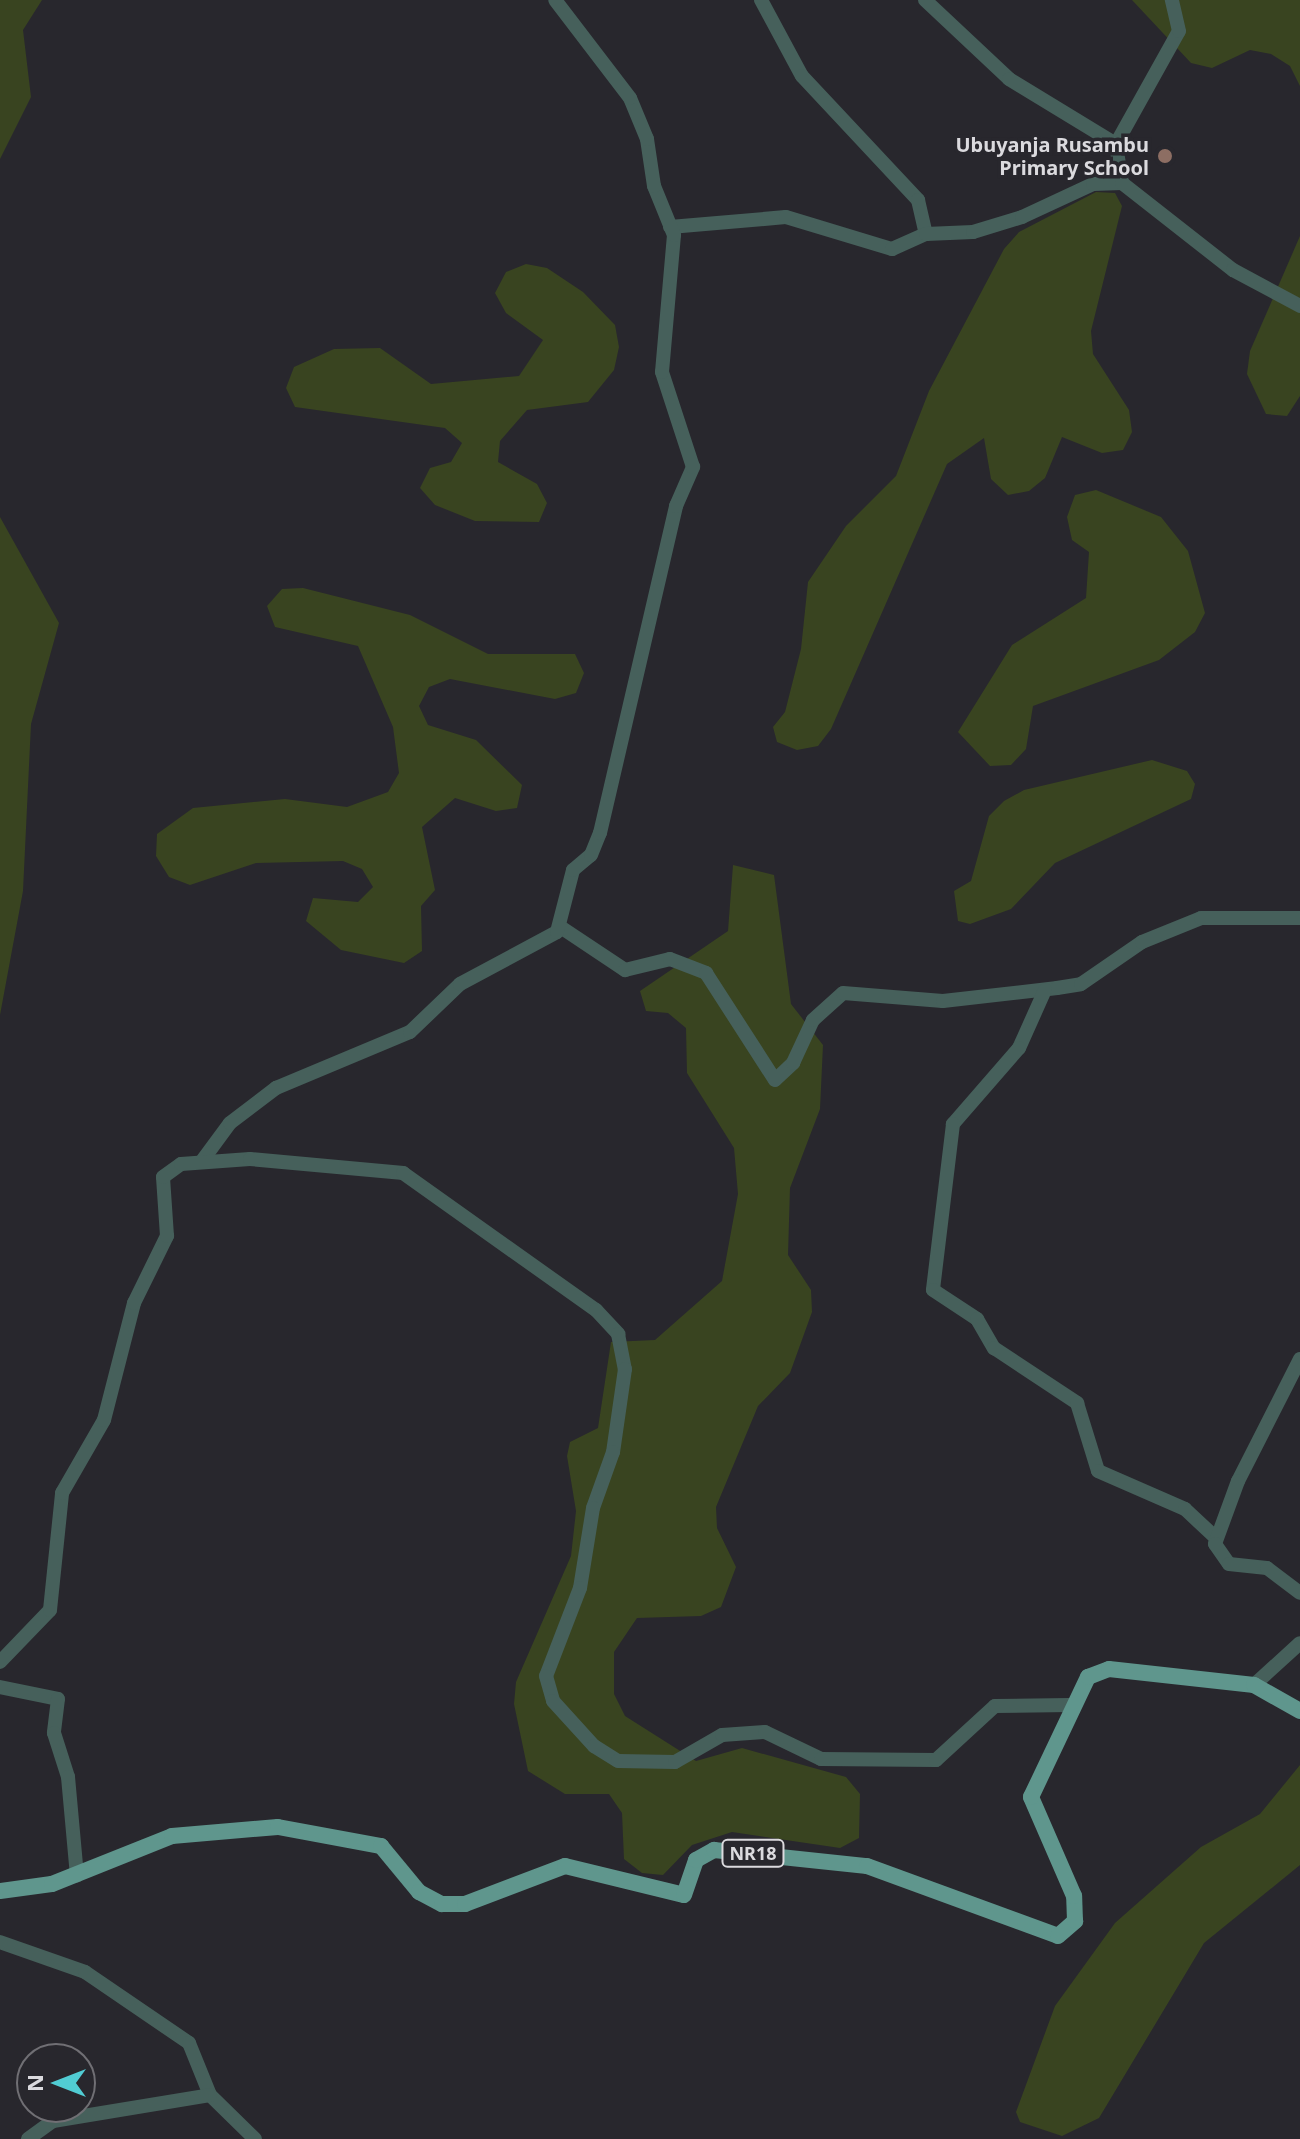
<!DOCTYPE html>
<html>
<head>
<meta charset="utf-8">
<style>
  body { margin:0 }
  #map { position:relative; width:1300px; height:2139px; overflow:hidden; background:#28272d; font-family:"Noto Sans",sans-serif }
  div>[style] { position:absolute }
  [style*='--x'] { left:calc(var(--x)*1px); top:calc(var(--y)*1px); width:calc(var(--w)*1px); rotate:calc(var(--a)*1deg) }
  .green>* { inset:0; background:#394420 }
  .minor>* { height:14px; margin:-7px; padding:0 7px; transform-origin:7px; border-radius:7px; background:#46605b }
  .major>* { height:16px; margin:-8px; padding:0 8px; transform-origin:8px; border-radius:8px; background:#5f968d }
  .dots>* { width:22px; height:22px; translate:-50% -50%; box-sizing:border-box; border:4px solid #28272d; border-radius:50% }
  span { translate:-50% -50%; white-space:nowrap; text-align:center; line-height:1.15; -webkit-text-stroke:7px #28272d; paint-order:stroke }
  .shield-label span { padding:2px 6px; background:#28272d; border:2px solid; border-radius:6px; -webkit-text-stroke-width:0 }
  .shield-label { font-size:18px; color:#dbdade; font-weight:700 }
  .poi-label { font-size:20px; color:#dbdade; font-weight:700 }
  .right { translate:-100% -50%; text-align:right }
  .north { position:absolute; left:16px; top:2043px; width:80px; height:80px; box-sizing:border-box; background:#28272d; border:2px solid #706f74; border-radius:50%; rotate:270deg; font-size:22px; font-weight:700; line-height:32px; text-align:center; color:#dbdade }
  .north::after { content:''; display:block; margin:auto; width:28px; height:36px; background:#51ccd3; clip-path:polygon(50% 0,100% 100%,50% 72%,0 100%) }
</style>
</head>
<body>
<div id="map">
  <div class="green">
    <i style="clip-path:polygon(0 0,42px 0,23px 30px,31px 97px,0 159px)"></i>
    <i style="clip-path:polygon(1132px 0,1300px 0,1300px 86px,1290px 66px,1271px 54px,1250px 50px,1212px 68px,1191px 63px)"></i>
    <i style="clip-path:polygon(1096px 192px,1115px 193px,1122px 206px,1091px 331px,1093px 354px,1129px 410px,1132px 432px,1123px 450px,1102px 453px,1062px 437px,1045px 478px,1029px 491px,1008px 495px,991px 479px,984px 438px,947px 464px,831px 729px,818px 746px,797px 750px,777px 742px,773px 727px,785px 712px,801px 649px,808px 582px,846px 526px,896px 476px,929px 391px,1004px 249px,1019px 232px)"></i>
    <i style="clip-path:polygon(1300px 236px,1300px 396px,1287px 416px,1266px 414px,1247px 374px,1250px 351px)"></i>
    <i style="clip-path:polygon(526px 264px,547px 268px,583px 292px,615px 325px,619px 347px,614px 370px,588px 402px,527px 410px,500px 441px,498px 462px,537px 484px,547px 503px,539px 522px,475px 521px,435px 505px,420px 488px,430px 468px,451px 462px,462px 443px,445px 428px,295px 407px,286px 388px,294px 367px,334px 349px,380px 348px,431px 384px,519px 376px,543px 340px,506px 313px,495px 293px,506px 272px)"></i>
    <i style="clip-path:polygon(1096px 490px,1161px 517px,1188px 551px,1205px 613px,1195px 632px,1159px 660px,1033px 706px,1026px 749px,1011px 765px,990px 766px,958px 732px,1012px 645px,1086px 598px,1089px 552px,1072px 540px,1067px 517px,1075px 495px)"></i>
    <i style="clip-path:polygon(0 517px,59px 623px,31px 724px,23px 891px,0 1015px)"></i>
    <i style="clip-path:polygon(303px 588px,410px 615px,488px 654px,575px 654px,584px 673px,576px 693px,555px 699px,450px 679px,429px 687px,419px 706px,428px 725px,476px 740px,522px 785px,517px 808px,496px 811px,455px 798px,422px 827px,435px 890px,421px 906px,422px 951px,404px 963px,341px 950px,306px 921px,313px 898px,358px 902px,373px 887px,362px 869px,343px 861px,256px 863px,190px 885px,169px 877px,156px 856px,157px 834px,193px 808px,285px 799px,347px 807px,388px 792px,399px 773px,393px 727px,358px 646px,275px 627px,267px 606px,282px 589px)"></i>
    <i style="clip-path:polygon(1152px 760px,1187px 771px,1195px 784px,1191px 799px,1055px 863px,1011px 909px,970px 924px,958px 921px,954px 891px,971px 881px,989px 816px,1004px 801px,1024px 790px)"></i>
    <i style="clip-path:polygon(733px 865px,774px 875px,791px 1004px,823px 1045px,820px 1109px,790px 1188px,788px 1255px,811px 1290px,812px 1312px,790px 1373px,758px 1406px,716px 1507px,717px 1528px,736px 1567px,721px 1607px,701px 1616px,637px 1618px,614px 1652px,614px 1694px,625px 1716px,696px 1761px,742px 1748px,846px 1777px,860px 1794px,859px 1838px,840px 1848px,732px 1832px,692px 1845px,663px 1875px,642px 1873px,624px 1859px,622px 1813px,609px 1794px,565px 1794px,528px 1771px,514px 1704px,516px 1682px,571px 1556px,576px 1511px,567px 1456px,570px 1442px,598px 1428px,611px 1342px,655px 1340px,722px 1281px,738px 1194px,734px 1148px,687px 1073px,686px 1028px,668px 1013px,646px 1011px,640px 991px,728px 931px)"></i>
    <i style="clip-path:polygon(1300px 1765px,1300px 1865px,1204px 1943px,1099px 2118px,1062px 2136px,1020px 2122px,1016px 2112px,1055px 2006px,1115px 1923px,1201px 1847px,1260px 1814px)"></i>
  </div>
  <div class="minor">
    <i style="--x:761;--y:0;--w:86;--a:61.7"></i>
    <i style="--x:802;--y:76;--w:170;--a:46.9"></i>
    <i style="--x:918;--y:200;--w:35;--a:77"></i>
    <i style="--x:925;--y:0;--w:115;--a:43.2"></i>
    <i style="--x:1009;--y:79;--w:125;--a:31.3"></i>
    <i style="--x:1122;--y:183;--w:39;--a:-99"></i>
    <i style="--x:1116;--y:144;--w:129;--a:-60.9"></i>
    <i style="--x:1179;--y:31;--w:32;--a:-103"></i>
    <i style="--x:670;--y:227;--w:116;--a:-4.9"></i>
    <i style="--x:786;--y:217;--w:111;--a:16.8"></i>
    <i style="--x:892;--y:249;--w:37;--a:-24"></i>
    <i style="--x:926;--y:234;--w:47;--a:-2.4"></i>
    <i style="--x:973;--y:232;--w:51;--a:-17"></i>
    <i style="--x:1022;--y:217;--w:78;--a:-24.9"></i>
    <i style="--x:1093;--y:184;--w:29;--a:-2"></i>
    <i style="--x:1122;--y:183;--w:141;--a:38.1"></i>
    <i style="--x:1233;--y:270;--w:76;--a:28.2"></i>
    <i style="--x:562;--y:928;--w:76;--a:33.7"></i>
    <i style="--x:625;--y:970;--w:46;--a:-13.7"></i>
    <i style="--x:670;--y:959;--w:39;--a:21"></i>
    <i style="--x:706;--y:973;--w:127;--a:57.2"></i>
    <i style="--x:775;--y:1080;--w:25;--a:-43"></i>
    <i style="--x:793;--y:1063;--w:47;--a:-65.1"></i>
    <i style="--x:813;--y:1020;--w:40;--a:-42"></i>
    <i style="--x:843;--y:993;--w:100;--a:4.6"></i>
    <i style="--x:943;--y:1001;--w:115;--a:-6.5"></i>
    <i style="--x:1057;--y:988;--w:24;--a:-9"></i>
    <i style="--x:1081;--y:984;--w:74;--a:-34.5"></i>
    <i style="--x:1142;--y:942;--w:64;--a:-22.1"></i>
    <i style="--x:1201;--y:918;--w:99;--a:0"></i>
    <i style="--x:1045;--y:990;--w:64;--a:114.1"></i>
    <i style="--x:1019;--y:1048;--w:101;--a:131"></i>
    <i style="--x:953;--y:1124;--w:167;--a:96.9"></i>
    <i style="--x:933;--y:1290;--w:53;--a:33.4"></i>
    <i style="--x:977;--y:1319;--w:34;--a:60"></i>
    <i style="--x:994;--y:1348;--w:100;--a:33.5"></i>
    <i style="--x:1077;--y:1403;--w:71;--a:72.8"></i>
    <i style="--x:1098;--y:1471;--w:95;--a:23.6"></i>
    <i style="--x:1185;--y:1509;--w:42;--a:43.1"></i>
    <i style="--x:202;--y:1161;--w:47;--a:-53.6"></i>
    <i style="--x:230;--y:1123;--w:58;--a:-37.3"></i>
    <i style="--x:276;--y:1088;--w:145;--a:-22.7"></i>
    <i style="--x:410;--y:1032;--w:69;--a:-43.8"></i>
    <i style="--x:460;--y:984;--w:110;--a:-28.2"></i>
    <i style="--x:557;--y:932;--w:64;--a:-75.5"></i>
    <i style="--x:573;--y:870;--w:23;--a:-40"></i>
    <i style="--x:591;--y:855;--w:24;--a:-68"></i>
    <i style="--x:600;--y:833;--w:336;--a:-76.9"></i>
    <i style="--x:676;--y:506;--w:43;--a:-66.4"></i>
    <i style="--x:693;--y:467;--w:100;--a:-108.1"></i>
    <i style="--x:662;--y:372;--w:138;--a:-85"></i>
    <i style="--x:674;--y:235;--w:53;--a:-112.2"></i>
    <i style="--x:654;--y:186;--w:48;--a:-98.5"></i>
    <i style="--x:647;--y:139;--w:44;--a:-112.5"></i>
    <i style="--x:630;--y:98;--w:123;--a:-127.4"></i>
    <i style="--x:1300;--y:1359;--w:137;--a:116.9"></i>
    <i style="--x:1238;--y:1481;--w:67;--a:110.1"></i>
    <i style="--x:1215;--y:1544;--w:24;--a:55"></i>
    <i style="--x:1229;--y:1564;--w:38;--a:6"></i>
    <i style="--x:1267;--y:1568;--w:41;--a:37.1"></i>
    <i style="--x:0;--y:1662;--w:72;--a:-46.1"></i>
    <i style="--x:50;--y:1610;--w:118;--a:-84.1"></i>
    <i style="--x:62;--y:1493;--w:84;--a:-60.1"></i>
    <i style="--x:104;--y:1420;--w:121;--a:-75.6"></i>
    <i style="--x:134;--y:1303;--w:75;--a:-63.8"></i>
    <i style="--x:167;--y:1236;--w:59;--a:-93.9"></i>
    <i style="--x:163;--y:1177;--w:22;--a:-36"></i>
    <i style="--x:181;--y:1164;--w:69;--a:-4.1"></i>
    <i style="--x:250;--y:1159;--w:154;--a:5.2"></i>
    <i style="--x:403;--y:1173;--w:237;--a:35.4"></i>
    <i style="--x:596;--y:1310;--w:33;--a:47"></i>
    <i style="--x:618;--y:1334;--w:36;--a:79"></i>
    <i style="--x:625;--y:1369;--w:84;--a:98.2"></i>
    <i style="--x:613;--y:1452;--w:59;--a:109.7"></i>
    <i style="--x:593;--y:1508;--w:81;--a:99.2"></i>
    <i style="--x:580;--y:1588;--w:94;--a:111.1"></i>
    <i style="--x:546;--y:1676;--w:26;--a:74"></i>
    <i style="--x:553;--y:1701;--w:61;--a:47.7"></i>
    <i style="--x:594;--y:1746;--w:28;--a:32"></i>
    <i style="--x:618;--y:1761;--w:57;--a:1"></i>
    <i style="--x:675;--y:1762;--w:54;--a:-29.9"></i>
    <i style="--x:722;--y:1735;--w:43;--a:-4"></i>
    <i style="--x:765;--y:1732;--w:62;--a:25.7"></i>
    <i style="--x:821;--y:1759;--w:115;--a:0.5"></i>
    <i style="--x:936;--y:1760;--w:80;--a:-42.5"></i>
    <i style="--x:995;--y:1706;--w:75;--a:-0.8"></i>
    <i style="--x:1254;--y:1685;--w:62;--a:-42.4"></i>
    <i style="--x:0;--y:1687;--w:59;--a:11.7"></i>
    <i style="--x:58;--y:1699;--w:34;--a:97"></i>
    <i style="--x:54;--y:1733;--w:46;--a:72.3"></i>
    <i style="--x:68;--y:1777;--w:99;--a:84.8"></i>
    <i style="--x:0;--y:1942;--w:90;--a:19.4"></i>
    <i style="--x:85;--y:1972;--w:126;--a:34.3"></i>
    <i style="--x:189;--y:2043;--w:56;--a:68"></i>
    <i style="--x:210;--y:2095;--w:63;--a:44.4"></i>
    <i style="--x:28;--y:2139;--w:31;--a:-36"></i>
    <i style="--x:53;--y:2121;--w:159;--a:-9.4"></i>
  </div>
  <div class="major">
    <i style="--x:0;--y:1891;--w:52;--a:-7.7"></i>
    <i style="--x:52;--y:1884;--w:129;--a:-21.8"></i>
    <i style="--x:172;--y:1836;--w:106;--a:-4.9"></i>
    <i style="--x:278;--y:1827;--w:105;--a:10.5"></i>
    <i style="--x:381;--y:1846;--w:60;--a:50.4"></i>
    <i style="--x:419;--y:1892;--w:26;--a:28"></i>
    <i style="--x:442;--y:1904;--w:23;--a:0"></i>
    <i style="--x:465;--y:1904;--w:107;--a:-20.8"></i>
    <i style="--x:565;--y:1866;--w:122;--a:13.7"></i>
    <i style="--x:684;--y:1895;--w:37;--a:-71"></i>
    <i style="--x:696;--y:1860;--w:21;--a:-29"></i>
    <i style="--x:714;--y:1850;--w:154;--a:6"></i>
    <i style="--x:867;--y:1866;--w:203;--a:20.1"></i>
    <i style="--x:1058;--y:1936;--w:23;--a:-41"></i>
    <i style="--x:1075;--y:1921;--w:25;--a:-92"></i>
    <i style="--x:1074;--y:1896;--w:108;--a:-113.5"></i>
    <i style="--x:1031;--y:1797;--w:133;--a:-64.6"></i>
    <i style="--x:1088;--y:1677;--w:22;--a:-21"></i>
    <i style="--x:1109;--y:1669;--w:146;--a:6.3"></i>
    <i style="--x:1254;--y:1685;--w:53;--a:29.5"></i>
  </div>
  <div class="dots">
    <i style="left:1165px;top:156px;background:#8d6e63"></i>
  </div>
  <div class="shield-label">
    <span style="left:753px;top:1853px">NR18</span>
  </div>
  <div class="poi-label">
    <span class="right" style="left:1149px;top:156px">Ubuyanja Rusambu<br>Primary School</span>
  </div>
  <div class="north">N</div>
</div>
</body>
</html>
